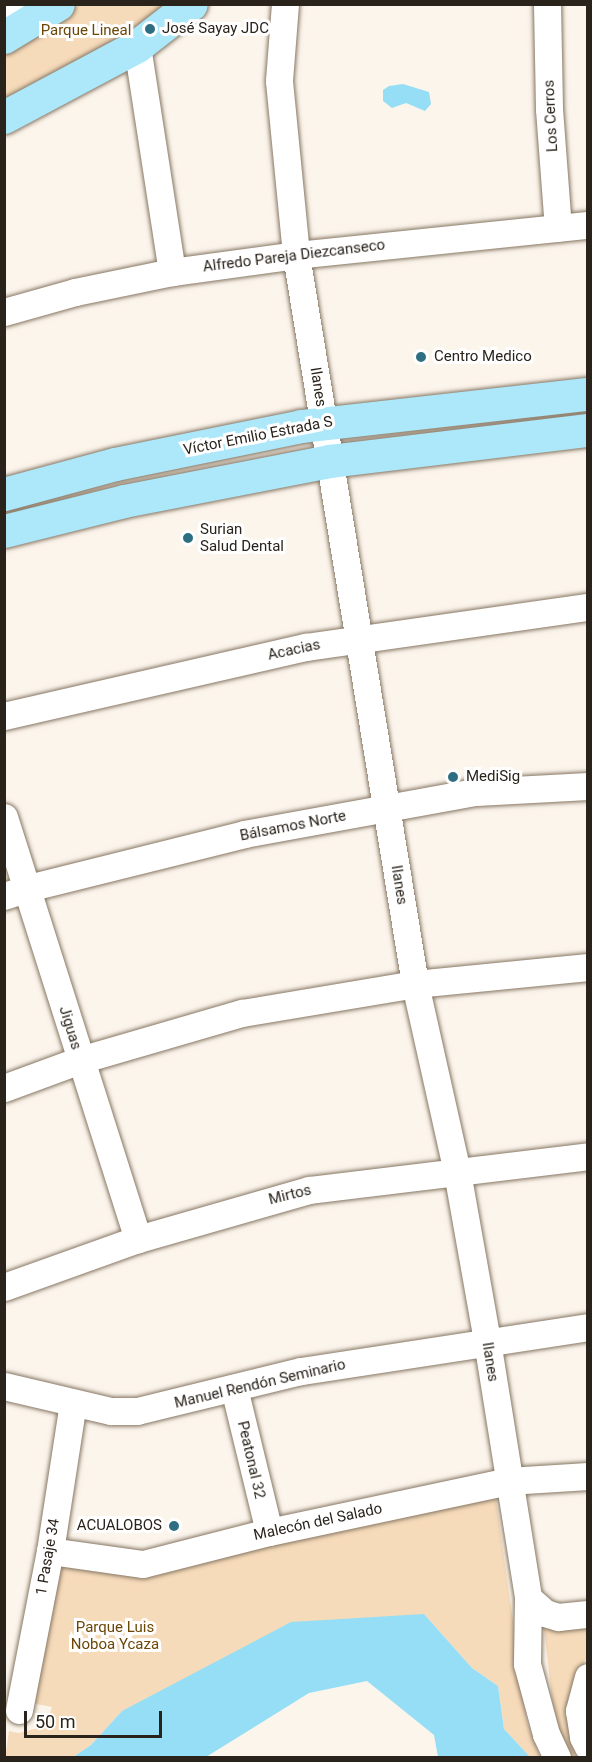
<!DOCTYPE html>
<html>
<head>
<meta charset="utf-8">
<style>
  body { margin:0 }
  #map { position:relative; width:592px; height:1762px; overflow:hidden; background:#fcf5ec; font-family:Roboto,sans-serif }
  div>[style] { position:absolute }
  [style*='--x'] { left:calc(var(--x)*1px); top:calc(var(--y)*1px); width:calc(var(--w)*1px); rotate:calc(var(--a)*1deg) }
  .green>* { inset:0; background:#f6dbba }
  .water>* { inset:0; background:#95def6 }
  .roads { filter:drop-shadow(0 0 2px #877764) drop-shadow(0 0 2px #877764) }
  .minor>* { height:27px; margin:-13.5px; padding:0 13.5px; transform-origin:13.5px; border-radius:13.5px; background:#fff }
  .major>* { height:33px; margin:-16.5px; padding:0 16.5px; transform-origin:16.5px; border-radius:16.5px; background:#ace7fa }
  .dots>* { width:16px; height:16px; translate:-50% -50%; box-sizing:border-box; border:3px solid #fff; border-radius:50% }
  span { translate:-50% -50%; white-space:nowrap; text-align:center; line-height:1.15; -webkit-text-stroke:6px #fff; paint-order:stroke }
  .poi-label { font-size:15px; color:#29231b }
  .left { translate:0 -50%; text-align:left }
  .right { translate:-100% -50%; text-align:right }
  .park-label { font-size:15px; color:#6c4606 }
  .street-label { font-size:15px; color:#29231b }
  .frame { position:absolute; inset:0; border:6px solid #29231b; pointer-events:none }
  .scale { position:absolute; left:24px; top:1711px; width:138px; height:27px; box-sizing:border-box; border:3px solid #29231b; border-top:0; padding-left:8px; font-size:18px; line-height:21px; white-space:nowrap; color:#29231b; -webkit-text-stroke:4px #fff; paint-order:stroke }
</style>
</head>
<body>
<div id="map">
  <div class="green">
    <i style="clip-path:polygon(80px 5px,171px 5px,134px 32px,5px 100px,4px 48px)"></i>
    <i style="clip-path:polygon(494px 1485px,527px 1722px,540px 1757px,530px 1757px,504px 1729px,498px 1686px,472px 1668px,424px 1614px,122px 1711px,91px 1745px,73px 1757px,5px 1758px,9px 1731px,19px 1733px,38px 1728px,49px 1716px,52px 1707px,31px 1703px,57px 1559px,140px 1568px)"></i>
    <i style="clip-path:polygon(587px 1626px,587px 1656px,574px 1685px,569px 1731px,576px 1757px,569px 1757px,564px 1751px,553px 1708px,544px 1629px)"></i>
  </div>
  <div class="water">
    <i style="clip-path:polygon(403px 84px,429px 92px,431px 104px,425px 111px,406px 103px,392px 108px,383px 101px,383px 90px,389px 86px)"></i>
    <i style="clip-path:polygon(424px 1614px,472px 1668px,498px 1686px,504px 1729px,530px 1757px,438px 1757px,434px 1735px,367px 1681px,309px 1693px,206px 1757px,73px 1757px,91px 1745px,122px 1711px,291px 1622px)"></i>
  </div>
  <div class="roads">
    <div class="minor">
      <i style="--x:10;--y:4;--w:26;--a:69"></i>
      <i style="--x:285;--y:4;--w:77;--a:94.5"></i>
      <i style="--x:279;--y:81;--w:175;--a:84.4"></i>
      <i style="--x:296;--y:255;--w:739;--a:80.73"></i>
      <i style="--x:415;--y:984;--w:193;--a:77.4"></i>
      <i style="--x:457;--y:1172;--w:172;--a:79.9"></i>
      <i style="--x:487;--y:1341;--w:260;--a:80.9"></i>
      <i style="--x:528;--y:1598;--w:66;--a:90.9"></i>
      <i style="--x:527;--y:1664;--w:73;--a:74.8"></i>
      <i style="--x:546;--y:1734;--w:26;--a:65"></i>
      <i style="--x:547;--y:4;--w:105;--a:88.9"></i>
      <i style="--x:549;--y:109;--w:119;--a:85.7"></i>
      <i style="--x:137;--y:46;--w:229;--a:81.2"></i>
      <i style="--x:4;--y:312;--w:74;--a:-15.7"></i>
      <i style="--x:75;--y:292;--w:99;--a:-11.7"></i>
      <i style="--x:172;--y:272;--w:125;--a:-7.8"></i>
      <i style="--x:296;--y:255;--w:294;--a:-5.9"></i>
      <i style="--x:4;--y:716;--w:310;--a:-12.9"></i>
      <i style="--x:306;--y:647;--w:285;--a:-8.1"></i>
      <i style="--x:4;--y:817;--w:443;--a:72.4"></i>
      <i style="--x:4;--y:896;--w:25;--a:-18"></i>
      <i style="--x:28;--y:888;--w:223;--a:-14"></i>
      <i style="--x:244;--y:834;--w:236;--a:-10.3"></i>
      <i style="--x:476;--y:792;--w:112;--a:-3.1"></i>
      <i style="--x:4;--y:1088;--w:81;--a:-20.2"></i>
      <i style="--x:80;--y:1060;--w:169;--a:-16.2"></i>
      <i style="--x:242;--y:1013;--w:175;--a:-9.5"></i>
      <i style="--x:415;--y:984;--w:174;--a:-5.6"></i>
      <i style="--x:4;--y:1287;--w:142;--a:-19.7"></i>
      <i style="--x:138;--y:1239;--w:178;--a:-16"></i>
      <i style="--x:309;--y:1190;--w:281;--a:-6.9"></i>
      <i style="--x:4;--y:1386;--w:110;--a:13.2"></i>
      <i style="--x:111;--y:1411;--w:26;--a:0"></i>
      <i style="--x:137;--y:1411;--w:169;--a:-13.7"></i>
      <i style="--x:301;--y:1371;--w:290;--a:-8.7"></i>
      <i style="--x:234;--y:1388;--w:148;--a:76.3"></i>
      <i style="--x:50;--y:1551;--w:94;--a:8"></i>
      <i style="--x:143;--y:1564;--w:130;--a:-14.3"></i>
      <i style="--x:269;--y:1532;--w:244;--a:-12"></i>
      <i style="--x:508;--y:1481;--w:80;--a:-3.6"></i>
      <i style="--x:528;--y:1598;--w:23;--a:41"></i>
      <i style="--x:545;--y:1613;--w:14;--a:17"></i>
      <i style="--x:558;--y:1617;--w:30;--a:-6"></i>
      <i style="--x:588;--y:1677;--w:35;--a:105"></i>
      <i style="--x:579;--y:1711;--w:26;--a:81"></i>
      <i style="--x:583;--y:1737;--w:11;--a:63"></i>
      <i style="--x:19;--y:1710;--w:162;--a:-79"></i>
      <i style="--x:50;--y:1551;--w:150;--a:-81.2"></i>
    </div>
    <div class="major">
      <i style="--x:4;--y:37;--w:63;--a:-31.4"></i>
      <i style="--x:4;--y:117;--w:151;--a:-28.1"></i>
      <i style="--x:137;--y:46;--w:68;--a:-37.9"></i>
      <i style="--x:4;--y:494;--w:115;--a:-15.1"></i>
      <i style="--x:115;--y:464;--w:190;--a:-11.5"></i>
      <i style="--x:301;--y:426;--w:289;--a:-6.4"></i>
      <i style="--x:4;--y:531;--w:124;--a:-14"></i>
      <i style="--x:124;--y:501;--w:210;--a:-11"></i>
      <i style="--x:330;--y:461;--w:260;--a:-6.9"></i>
    </div>
  </div>
  <div class="dots">
    <i style="left:150px;top:29px;background:#2e6e82"></i>
    <i style="left:421px;top:357px;background:#2e6e82"></i>
    <i style="left:188px;top:538px;background:#2e6e82"></i>
    <i style="left:453px;top:777px;background:#2e6e82"></i>
    <i style="left:174px;top:1526px;background:#2e6e82"></i>
  </div>
  <div class="poi-label">
    <span class="left" style="left:162px;top:29px">José Sayay JDC</span>
    <span class="left" style="left:434px;top:357px">Centro Medico</span>
    <span class="left" style="left:200px;top:538px">Surian<br>Salud Dental</span>
    <span class="left" style="left:466px;top:777px">MediSig</span>
    <span class="right" style="left:162px;top:1526px">ACUALOBOS</span>
  </div>
  <div class="park-label">
    <span style="left:86px;top:31px">Parque Lineal</span>
    <span style="left:115px;top:1636px">Parque Luis<br>Noboa Ycaza</span>
  </div>
  <div class="street-label">
    <span style="left:551px;top:116px;rotate:-93deg">Los Cerros</span>
    <span style="left:294px;top:256px;rotate:-7deg">Alfredo Pareja Diezcanseco</span>
    <span style="left:318px;top:387px;rotate:81deg">Ilanes</span>
    <span style="left:258px;top:436px;rotate:-11deg">Víctor Emilio Estrada S</span>
    <span style="left:294px;top:650px;rotate:-12deg">Acacias</span>
    <span style="left:293px;top:826px;rotate:-11deg">Bálsamos Norte</span>
    <span style="left:399px;top:885px;rotate:81deg">Ilanes</span>
    <span style="left:70px;top:1028px;rotate:73deg">Jiguas</span>
    <span style="left:290px;top:1195px;rotate:-14deg">Mirtos</span>
    <span style="left:490px;top:1362px;rotate:81deg">Ilanes</span>
    <span style="left:260px;top:1384px;rotate:-13deg">Manuel Rendón Seminario</span>
    <span style="left:251px;top:1460px;rotate:77deg">Peatonal 32</span>
    <span style="left:318px;top:1522px;rotate:-12deg">Malecón del Salado</span>
    <span style="left:48px;top:1557px;rotate:-80deg">1 Pasaje 34</span>
  </div>
  <div class="frame"></div>
  <div class="scale">50 m</div>
</div>
</body>
</html>
